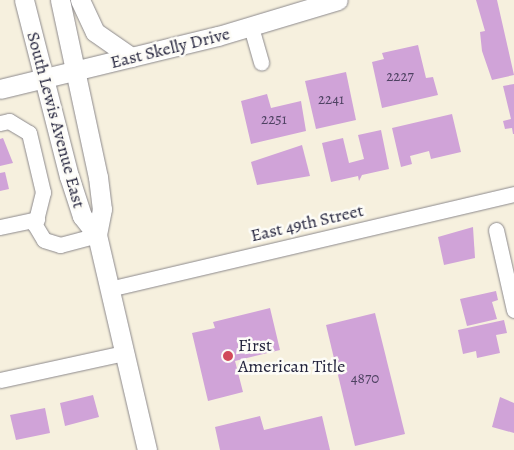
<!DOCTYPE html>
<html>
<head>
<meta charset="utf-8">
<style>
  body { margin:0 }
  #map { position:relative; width:514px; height:450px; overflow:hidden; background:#f6f0de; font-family:Alegreya,serif }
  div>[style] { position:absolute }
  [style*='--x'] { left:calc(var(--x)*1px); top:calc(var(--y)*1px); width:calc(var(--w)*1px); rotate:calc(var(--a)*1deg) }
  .building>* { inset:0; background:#d0a3d8 }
  .roads { filter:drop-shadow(0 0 1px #8c898c) drop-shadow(0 0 1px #8c898c) }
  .minor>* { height:15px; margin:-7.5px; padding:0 7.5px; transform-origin:7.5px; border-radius:7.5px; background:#fff }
  .major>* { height:19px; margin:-9.5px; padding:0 9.5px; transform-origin:9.5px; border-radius:9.5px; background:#fff }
  .dots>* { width:14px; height:14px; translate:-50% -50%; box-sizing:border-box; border:2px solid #fdfcf7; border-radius:50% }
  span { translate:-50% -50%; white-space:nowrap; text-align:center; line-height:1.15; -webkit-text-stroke:5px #fdfcf7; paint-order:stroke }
  .number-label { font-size:15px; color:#4e4262 }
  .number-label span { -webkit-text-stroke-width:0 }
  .street-label { font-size:18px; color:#22223b }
  .poi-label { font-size:18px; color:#22223b }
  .left { translate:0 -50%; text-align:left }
</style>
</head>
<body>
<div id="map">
  <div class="building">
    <i style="clip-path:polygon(476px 0,497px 0,514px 75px,492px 80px,482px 51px,480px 32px,485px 31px)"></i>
    <i style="clip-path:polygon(418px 45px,426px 78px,433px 77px,438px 95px,382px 108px,372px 62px,384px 59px,382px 53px)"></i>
    <i style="clip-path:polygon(346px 72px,356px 120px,316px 129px,305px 81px)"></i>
    <i style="clip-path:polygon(514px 84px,514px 134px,513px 134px,512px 128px,505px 129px,503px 121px,511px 119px,503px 86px)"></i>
    <i style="clip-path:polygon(267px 94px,271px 108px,301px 101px,306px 131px,251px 144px,241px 101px)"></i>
    <i style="clip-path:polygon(452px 114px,461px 152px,431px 159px,429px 151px,410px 156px,412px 164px,401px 167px,392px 128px)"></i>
    <i style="clip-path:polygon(381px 130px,389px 169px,362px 175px,359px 181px,358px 176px,331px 182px,322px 143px,343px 138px,349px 163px,364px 159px,358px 135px)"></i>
    <i style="clip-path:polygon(3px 138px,13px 163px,0 166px,0 139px)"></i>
    <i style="clip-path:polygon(302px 145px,310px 176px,257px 185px,251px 162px)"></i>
    <i style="clip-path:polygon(5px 172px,9px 189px,0 191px,0 173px)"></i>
    <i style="clip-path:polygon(473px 227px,475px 258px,444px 265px,438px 237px)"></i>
    <i style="clip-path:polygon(496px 291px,498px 300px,492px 302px,497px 319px,467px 326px,460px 299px)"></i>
    <i style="clip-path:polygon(270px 308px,280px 350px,235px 361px,243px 392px,208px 401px,192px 333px,215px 328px,213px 322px)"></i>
    <i style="clip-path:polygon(375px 313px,405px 434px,355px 446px,326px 325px)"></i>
    <i style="clip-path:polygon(504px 320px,507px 333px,496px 335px,500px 353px,477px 358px,476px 351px,463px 354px,458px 330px)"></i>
    <i style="clip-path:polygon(93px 395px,99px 417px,65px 426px,60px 403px)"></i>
    <i style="clip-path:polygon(500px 397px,514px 403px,514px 433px,492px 427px)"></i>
    <i style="clip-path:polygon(45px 408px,50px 433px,16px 440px,10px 415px)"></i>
    <i style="clip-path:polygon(260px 416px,264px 430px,322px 416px,330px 450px,220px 450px,215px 427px)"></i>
  </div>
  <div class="roads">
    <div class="minor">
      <i style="--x:251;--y:27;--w:37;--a:74"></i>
      <i style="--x:0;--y:123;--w:9;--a:-13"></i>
      <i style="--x:9;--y:121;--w:23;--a:31"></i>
      <i style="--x:29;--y:133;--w:61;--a:76.7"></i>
      <i style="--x:43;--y:192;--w:34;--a:104"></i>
      <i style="--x:35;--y:225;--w:17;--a:59"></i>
      <i style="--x:44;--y:240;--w:17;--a:17"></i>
      <i style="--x:60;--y:245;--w:38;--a:-15"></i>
      <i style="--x:0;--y:227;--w:38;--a:-12"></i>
      <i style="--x:496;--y:230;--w:82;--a:77.3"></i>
      <i style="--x:109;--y:289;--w:416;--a:-13.2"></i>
      <i style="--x:0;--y:380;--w:127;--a:-12.3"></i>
    </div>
    <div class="major">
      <i style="--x:24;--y:0;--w:182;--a:75.7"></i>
      <i style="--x:69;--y:176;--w:42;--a:72"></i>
      <i style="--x:82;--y:216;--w:24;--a:52"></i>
      <i style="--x:97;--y:235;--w:221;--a:76.9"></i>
      <i style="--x:60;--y:0;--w:181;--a:77.9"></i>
      <i style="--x:98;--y:177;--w:32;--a:83"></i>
      <i style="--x:102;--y:209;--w:26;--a:101"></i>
      <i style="--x:80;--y:0;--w:35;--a:65"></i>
      <i style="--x:95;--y:32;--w:44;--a:34.8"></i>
      <i style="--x:0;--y:89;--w:224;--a:-13.7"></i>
      <i style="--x:218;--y:36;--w:125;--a:-16.7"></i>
    </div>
  </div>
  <div class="dots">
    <i style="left:228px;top:356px;background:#d1495b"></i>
  </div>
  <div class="number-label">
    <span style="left:400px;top:77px">2227</span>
    <span style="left:331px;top:100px">2241</span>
    <span style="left:274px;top:120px">2251</span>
    <span style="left:365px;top:379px">4870</span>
  </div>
  <div class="street-label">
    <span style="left:170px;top:48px;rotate:-14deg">East Skelly Drive</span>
    <span style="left:56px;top:120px;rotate:75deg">South Lewis Avenue East</span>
    <span style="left:307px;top:223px;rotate:-13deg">East 49th Street</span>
  </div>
  <div class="poi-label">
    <span class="left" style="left:238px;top:356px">First<br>American Title</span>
  </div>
</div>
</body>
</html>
